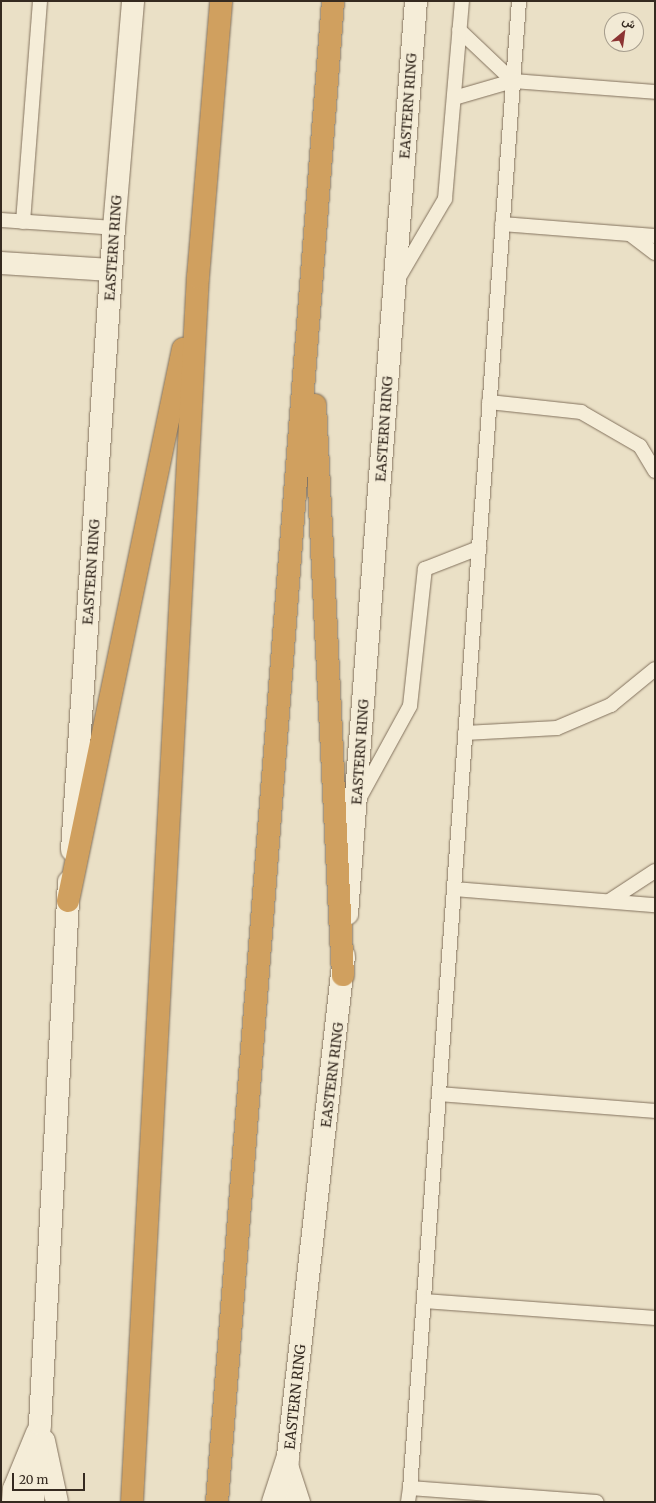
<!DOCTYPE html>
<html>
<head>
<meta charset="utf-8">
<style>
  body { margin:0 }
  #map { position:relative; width:656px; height:1503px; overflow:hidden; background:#eae0c6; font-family:Merriweather,Vazirmatn,serif }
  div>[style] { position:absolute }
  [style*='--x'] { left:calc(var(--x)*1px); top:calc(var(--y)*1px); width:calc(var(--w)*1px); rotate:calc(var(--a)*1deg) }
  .roads { filter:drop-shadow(0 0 1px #83725e) drop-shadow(0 0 1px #83725e) }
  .service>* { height:14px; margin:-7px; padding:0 7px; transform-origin:7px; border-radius:7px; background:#f5edd8 }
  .minor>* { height:22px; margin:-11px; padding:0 11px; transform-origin:11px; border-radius:11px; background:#f5edd8 }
  .tertiary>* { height:22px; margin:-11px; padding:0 11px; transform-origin:11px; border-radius:11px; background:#f5edd8 }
  .secondary>* { height:22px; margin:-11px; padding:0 11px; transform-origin:11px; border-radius:11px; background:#f5edd8 }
  .motorway>* { height:22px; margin:-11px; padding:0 11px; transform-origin:11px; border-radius:11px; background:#d0a05f }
  span { translate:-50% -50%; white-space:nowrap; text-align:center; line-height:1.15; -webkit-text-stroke:3.5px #f2ead5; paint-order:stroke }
  .street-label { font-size:14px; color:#352a20 }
  .frame { position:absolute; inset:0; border:2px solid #352a20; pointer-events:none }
  .north { position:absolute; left:604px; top:12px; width:40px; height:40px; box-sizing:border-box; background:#f2ead5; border:1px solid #a69d8d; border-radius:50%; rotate:29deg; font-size:11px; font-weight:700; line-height:16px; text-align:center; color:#352a20 }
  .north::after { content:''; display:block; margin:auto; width:14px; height:18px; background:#8c3433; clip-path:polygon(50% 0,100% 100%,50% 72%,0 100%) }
  .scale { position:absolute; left:12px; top:1473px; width:73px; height:18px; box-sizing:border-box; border:2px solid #352a20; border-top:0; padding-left:5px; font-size:12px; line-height:14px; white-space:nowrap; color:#352a20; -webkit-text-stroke:3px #f2ead5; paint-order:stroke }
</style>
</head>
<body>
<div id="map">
  <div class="roads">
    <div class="service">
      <i style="--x:519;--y:1;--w:1491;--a:94.19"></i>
      <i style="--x:410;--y:1488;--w:187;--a:4.3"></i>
      <i style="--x:513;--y:81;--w:142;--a:4.4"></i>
      <i style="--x:454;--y:98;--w:61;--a:-16.1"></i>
      <i style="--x:513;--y:81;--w:74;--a:-136.6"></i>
      <i style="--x:1;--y:220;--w:113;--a:4"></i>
      <i style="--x:23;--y:222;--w:222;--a:-85.6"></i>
      <i style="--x:502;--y:224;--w:153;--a:4.5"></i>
      <i style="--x:631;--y:235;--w:30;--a:37"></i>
      <i style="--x:398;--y:279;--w:93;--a:-59.6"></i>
      <i style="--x:445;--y:199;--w:199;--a:-85.1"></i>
      <i style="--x:489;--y:402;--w:93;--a:6.2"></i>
      <i style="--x:581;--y:412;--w:68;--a:30"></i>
      <i style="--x:640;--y:446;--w:29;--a:59"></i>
      <i style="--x:465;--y:733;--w:92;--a:-3.1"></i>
      <i style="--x:557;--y:728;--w:59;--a:-23.1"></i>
      <i style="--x:611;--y:705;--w:57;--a:-39.3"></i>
      <i style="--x:359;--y:799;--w:106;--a:-61.3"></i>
      <i style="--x:410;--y:706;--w:138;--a:-83.8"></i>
      <i style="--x:425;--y:569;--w:58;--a:-21.3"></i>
      <i style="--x:454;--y:889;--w:202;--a:4.6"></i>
      <i style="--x:609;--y:901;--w:55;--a:-33.1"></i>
      <i style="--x:439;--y:1094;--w:217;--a:4.5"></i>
      <i style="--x:424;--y:1301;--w:232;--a:4.2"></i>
      <i style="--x:292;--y:1468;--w:36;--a:72"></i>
      <i style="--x:408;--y:1502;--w:14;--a:-82"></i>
    </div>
    <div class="minor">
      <i style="--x:1;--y:263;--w:110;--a:3.6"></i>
    </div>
    <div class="tertiary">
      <i style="--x:347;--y:914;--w:916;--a:-85.68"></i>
      <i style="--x:13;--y:1502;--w:13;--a:-86"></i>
      <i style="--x:14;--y:1489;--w:61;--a:-67.7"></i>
      <i style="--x:286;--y:1502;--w:46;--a:-87.5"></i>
      <i style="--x:288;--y:1456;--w:503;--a:-83.61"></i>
    </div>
    <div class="secondary">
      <i style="--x:72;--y:850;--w:623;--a:-86.14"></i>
      <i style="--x:114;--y:228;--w:228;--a:-85.2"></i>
      <i style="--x:44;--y:1441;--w:62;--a:78"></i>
      <i style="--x:33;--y:1502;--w:78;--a:-84.9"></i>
      <i style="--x:40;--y:1424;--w:543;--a:-86.94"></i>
      <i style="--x:273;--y:1502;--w:48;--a:-71.9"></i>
    </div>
    <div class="motorway">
      <i style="--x:315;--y:405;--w:571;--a:87.19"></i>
      <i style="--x:68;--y:901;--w:564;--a:-78.23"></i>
      <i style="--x:132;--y:1502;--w:1227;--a:-86.92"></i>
      <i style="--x:198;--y:277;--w:277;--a:-85.2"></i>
      <i style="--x:217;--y:1502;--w:1505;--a:-85.58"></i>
    </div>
  </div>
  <div class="street-label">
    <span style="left:408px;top:106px;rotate:-86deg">EASTERN RING</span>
    <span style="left:113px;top:248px;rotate:-86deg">EASTERN RING</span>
    <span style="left:384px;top:429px;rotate:-86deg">EASTERN RING</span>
    <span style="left:91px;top:572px;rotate:-86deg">EASTERN RING</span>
    <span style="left:360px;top:752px;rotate:-86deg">EASTERN RING</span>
    <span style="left:332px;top:1075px;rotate:-83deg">EASTERN RING</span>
    <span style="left:295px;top:1397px;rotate:-84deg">EASTERN RING</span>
  </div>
  <div class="frame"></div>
  <div class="north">ش</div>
  <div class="scale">20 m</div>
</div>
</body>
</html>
